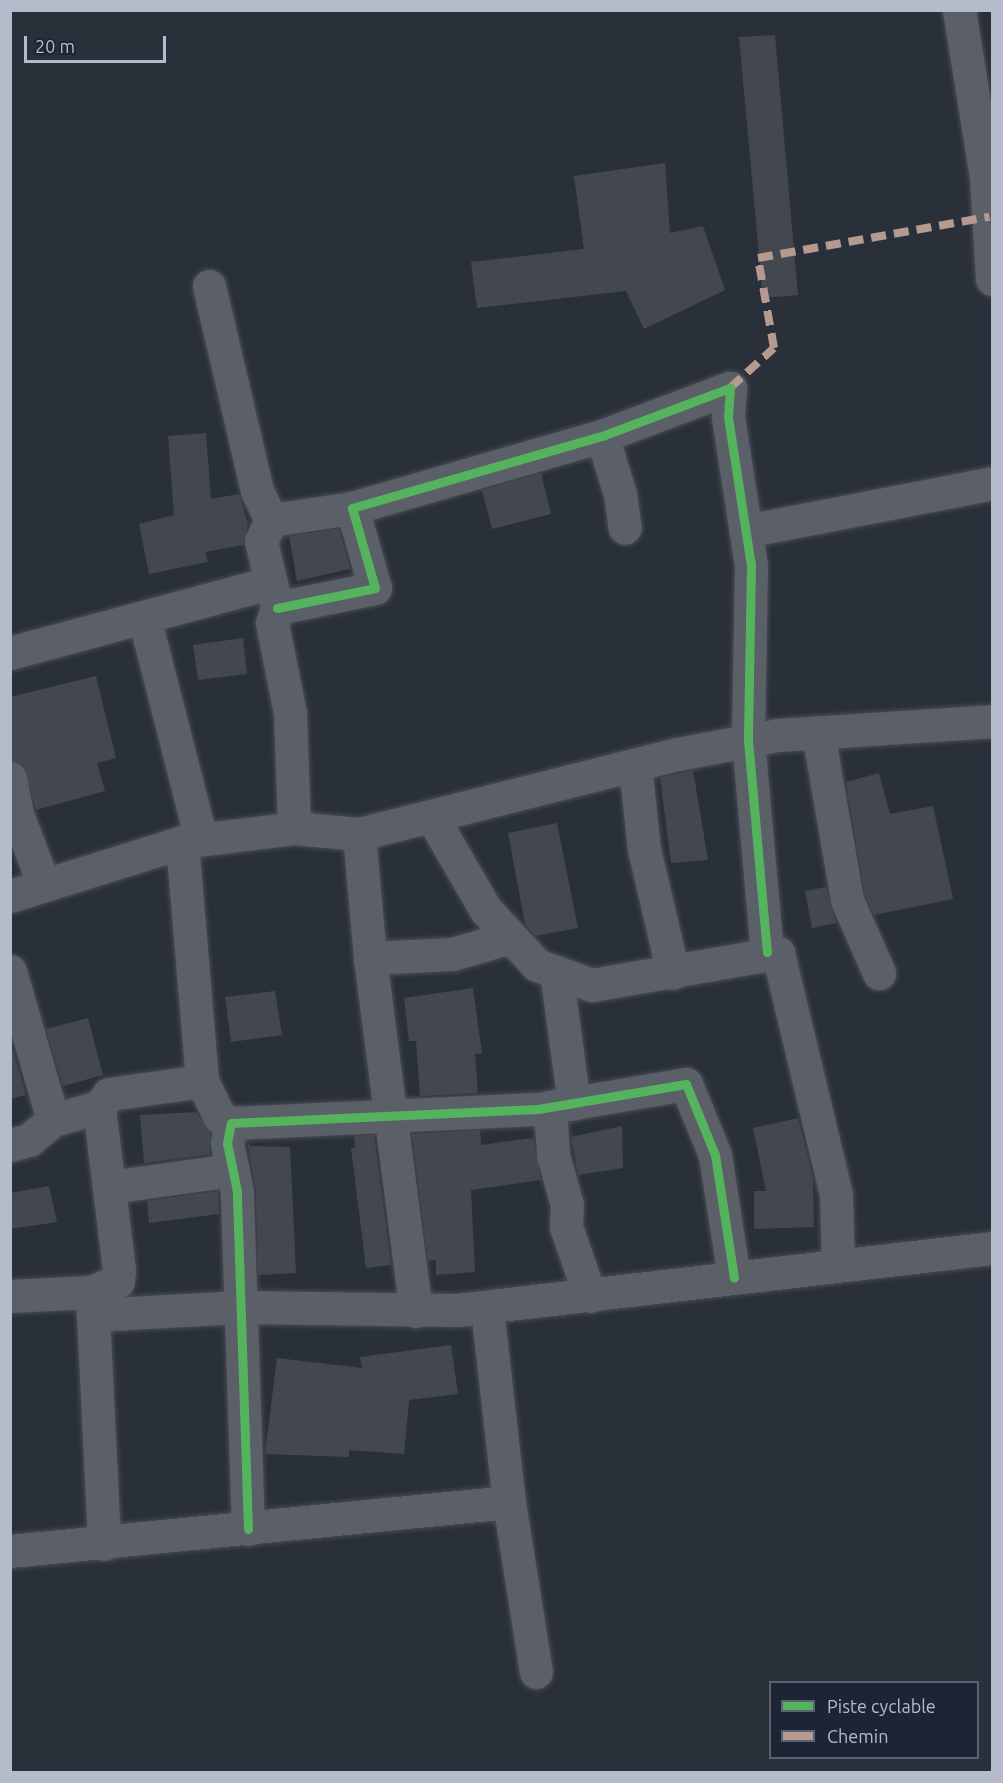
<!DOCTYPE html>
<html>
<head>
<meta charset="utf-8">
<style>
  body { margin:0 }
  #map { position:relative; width:1003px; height:1783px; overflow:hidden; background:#2a303a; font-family:Ubuntu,sans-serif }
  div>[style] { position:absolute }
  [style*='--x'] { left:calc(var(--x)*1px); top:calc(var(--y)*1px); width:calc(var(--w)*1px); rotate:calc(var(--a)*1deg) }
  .building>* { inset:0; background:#434850 }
  .roads { filter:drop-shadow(0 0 2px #484c54) drop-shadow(0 0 2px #484c54) }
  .minor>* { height:33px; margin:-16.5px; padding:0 16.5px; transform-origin:16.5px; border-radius:16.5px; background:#5b5f67 }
  .quiet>* { height:8px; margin-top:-4px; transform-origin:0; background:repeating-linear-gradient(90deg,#b69a8f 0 15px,transparent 0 23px) }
  .cycleway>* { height:9px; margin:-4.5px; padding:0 4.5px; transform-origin:4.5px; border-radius:4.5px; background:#56b35d }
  span { translate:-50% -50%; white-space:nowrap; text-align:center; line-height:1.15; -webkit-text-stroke:6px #1d2535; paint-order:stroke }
  .frame { position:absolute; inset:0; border:12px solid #b5bbca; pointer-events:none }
  .legend { position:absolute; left:769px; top:1681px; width:210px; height:78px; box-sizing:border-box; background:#1d2535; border:2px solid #5a6171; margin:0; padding:8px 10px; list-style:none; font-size:18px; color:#b5bbca }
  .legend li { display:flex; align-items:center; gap:12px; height:30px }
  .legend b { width:30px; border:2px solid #5a6171 }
  .scale { position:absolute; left:24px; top:36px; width:142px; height:27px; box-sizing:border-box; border:3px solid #b5bbca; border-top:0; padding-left:8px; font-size:18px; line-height:21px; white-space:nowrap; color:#b5bbca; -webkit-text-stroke:4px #1d2535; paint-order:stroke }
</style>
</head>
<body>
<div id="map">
  <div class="building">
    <i style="clip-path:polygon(775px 35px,798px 295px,763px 298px,739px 37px)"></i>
    <i style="clip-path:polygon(665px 163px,670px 233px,703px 226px,725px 290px,644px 329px,626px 291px,477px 308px,471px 262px,584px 249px,574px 176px)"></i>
    <i style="clip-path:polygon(206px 433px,211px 499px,239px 494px,248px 524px,243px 545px,205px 552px,208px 562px,149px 574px,139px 524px,174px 515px,168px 436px)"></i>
    <i style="clip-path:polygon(541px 473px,551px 514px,492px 529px,482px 490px)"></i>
    <i style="clip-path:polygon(339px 529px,350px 569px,297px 581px,289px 536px)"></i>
    <i style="clip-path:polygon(243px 638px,247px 674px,198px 680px,193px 645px)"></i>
    <i style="clip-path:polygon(96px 676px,116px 758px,97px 763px,105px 791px,36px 810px,24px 766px,10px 760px,10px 697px)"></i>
    <i style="clip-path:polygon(693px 770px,708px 860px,671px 863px,660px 778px)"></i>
    <i style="clip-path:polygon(879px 773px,890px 814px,933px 806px,953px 899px,874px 915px,865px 895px,846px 782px)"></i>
    <i style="clip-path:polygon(557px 823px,578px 928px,535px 936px,525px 924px,508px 833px)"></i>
    <i style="clip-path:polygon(826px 887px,836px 923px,812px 928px,805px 891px)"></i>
    <i style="clip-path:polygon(473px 988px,482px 1054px,475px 1054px,478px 1093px,420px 1096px,416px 1041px,409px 1041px,404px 998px)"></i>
    <i style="clip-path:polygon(275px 991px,282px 1035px,231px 1042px,225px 997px)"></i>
    <i style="clip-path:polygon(88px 1018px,103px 1075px,63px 1086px,46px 1029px)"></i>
    <i style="clip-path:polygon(10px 1040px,26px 1095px,10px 1099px)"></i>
    <i style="clip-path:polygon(196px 1112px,210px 1132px,210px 1154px,144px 1163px,140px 1115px)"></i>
    <i style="clip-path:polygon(798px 1118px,813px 1178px,814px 1227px,754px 1229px,754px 1191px,766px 1191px,753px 1128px)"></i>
    <i style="clip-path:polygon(622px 1126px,623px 1168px,578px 1175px,571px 1137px)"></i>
    <i style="clip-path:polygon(480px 1130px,481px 1145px,533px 1138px,541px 1180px,471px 1190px,475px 1272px,436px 1275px,436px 1260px,428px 1261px,412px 1134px)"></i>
    <i style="clip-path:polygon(374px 1135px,391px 1265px,366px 1268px,351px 1148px,355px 1148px,354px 1136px)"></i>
    <i style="clip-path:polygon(247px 1141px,250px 1146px,290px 1147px,296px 1273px,258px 1275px,256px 1190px)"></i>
    <i style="clip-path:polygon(49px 1186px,57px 1222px,10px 1229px,10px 1193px)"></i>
    <i style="clip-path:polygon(218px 1191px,219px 1214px,149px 1223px,147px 1201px)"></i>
    <i style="clip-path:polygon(451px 1345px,458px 1394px,409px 1400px,404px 1454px,349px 1450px,349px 1457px,265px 1454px,277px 1358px,362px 1368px,360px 1357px)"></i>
  </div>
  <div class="roads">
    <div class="minor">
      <i style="--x:959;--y:10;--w:168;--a:80.8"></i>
      <i style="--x:986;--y:176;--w:103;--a:86.7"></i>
      <i style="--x:209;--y:286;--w:211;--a:76.8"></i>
      <i style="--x:257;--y:491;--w:32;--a:64"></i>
      <i style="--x:602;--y:436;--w:61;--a:72.8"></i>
      <i style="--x:620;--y:494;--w:34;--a:82"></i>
      <i style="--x:271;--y:520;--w:23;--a:115"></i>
      <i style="--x:261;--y:541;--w:69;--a:76.6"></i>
      <i style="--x:277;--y:608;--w:16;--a:108"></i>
      <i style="--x:272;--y:623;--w:92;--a:78.7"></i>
      <i style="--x:290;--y:713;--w:115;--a:88"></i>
      <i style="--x:271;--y:520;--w:82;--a:-8.4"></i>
      <i style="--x:746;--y:531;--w:251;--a:-11"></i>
      <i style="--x:277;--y:608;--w:100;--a:-11.5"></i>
      <i style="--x:375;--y:588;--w:83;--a:-106"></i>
      <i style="--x:352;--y:508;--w:260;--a:-16.1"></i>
      <i style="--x:602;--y:436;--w:137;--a:-20.6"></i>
      <i style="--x:730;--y:388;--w:29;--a:94"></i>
      <i style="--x:728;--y:417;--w:150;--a:81.2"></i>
      <i style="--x:751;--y:565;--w:175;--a:91"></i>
      <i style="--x:748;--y:740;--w:213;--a:84.9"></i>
      <i style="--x:144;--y:617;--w:229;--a:75.6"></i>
      <i style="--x:10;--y:653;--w:269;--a:-15.1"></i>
      <i style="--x:818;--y:733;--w:169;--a:80.1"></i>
      <i style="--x:847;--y:900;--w:80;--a:66.3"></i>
      <i style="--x:635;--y:765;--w:84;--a:83.9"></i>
      <i style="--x:644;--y:849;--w:127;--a:76.8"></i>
      <i style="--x:10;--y:778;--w:37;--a:79"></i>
      <i style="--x:17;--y:814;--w:76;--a:69.2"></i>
      <i style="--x:432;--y:817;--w:108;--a:59.9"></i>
      <i style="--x:486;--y:910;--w:75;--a:47.2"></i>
      <i style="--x:537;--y:965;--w:59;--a:20"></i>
      <i style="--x:592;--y:985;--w:189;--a:-9.8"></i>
      <i style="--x:778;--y:953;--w:248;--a:76.5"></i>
      <i style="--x:836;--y:1194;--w:71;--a:88.4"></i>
      <i style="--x:359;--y:834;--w:124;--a:84.9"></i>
      <i style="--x:370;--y:958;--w:356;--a:82.6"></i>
      <i style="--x:182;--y:842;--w:240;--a:85.2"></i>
      <i style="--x:202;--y:1081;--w:39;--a:64"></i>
      <i style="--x:219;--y:1116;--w:14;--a:30"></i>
      <i style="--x:10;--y:896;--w:180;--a:-17.4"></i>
      <i style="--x:182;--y:842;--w:113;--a:-7.1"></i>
      <i style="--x:294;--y:828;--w:65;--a:5.3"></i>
      <i style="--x:359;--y:834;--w:329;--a:-14.1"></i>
      <i style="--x:678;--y:754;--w:102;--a:-10.8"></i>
      <i style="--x:778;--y:735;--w:214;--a:-3.7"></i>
      <i style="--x:370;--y:958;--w:82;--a:-2.8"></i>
      <i style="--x:452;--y:954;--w:61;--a:-16.1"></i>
      <i style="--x:10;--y:971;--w:155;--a:73.9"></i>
      <i style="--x:53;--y:1120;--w:48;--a:-15.8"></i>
      <i style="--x:556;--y:972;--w:133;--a:82.2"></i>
      <i style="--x:550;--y:1108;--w:47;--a:86.3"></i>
      <i style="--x:553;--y:1155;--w:52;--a:74.4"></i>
      <i style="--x:567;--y:1205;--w:22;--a:93"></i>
      <i style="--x:566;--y:1227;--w:73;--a:70.8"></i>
      <i style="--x:10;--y:1145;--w:20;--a:-15"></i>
      <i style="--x:29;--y:1140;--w:31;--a:-40"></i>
      <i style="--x:110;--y:1187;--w:124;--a:-7.9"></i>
      <i style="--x:91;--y:1292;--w:29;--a:-22"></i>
      <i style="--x:118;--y:1281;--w:11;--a:-85"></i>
      <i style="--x:119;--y:1270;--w:164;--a:-97"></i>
      <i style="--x:99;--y:1107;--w:16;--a:-52"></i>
      <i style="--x:109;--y:1094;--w:94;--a:-8"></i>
      <i style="--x:10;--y:1296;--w:81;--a:-2.8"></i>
      <i style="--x:91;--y:1292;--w:23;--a:85"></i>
      <i style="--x:93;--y:1315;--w:150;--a:-3.1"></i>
      <i style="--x:243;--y:1307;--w:214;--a:0.8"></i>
      <i style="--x:457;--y:1310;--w:539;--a:-6.61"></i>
      <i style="--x:487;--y:1309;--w:194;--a:83.5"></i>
      <i style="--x:509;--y:1502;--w:172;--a:81"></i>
      <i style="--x:93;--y:1315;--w:229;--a:87.2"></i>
      <i style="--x:248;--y:1529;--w:338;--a:-91.9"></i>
      <i style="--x:237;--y:1191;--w:49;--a:-101.8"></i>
      <i style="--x:227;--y:1143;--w:20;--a:-79"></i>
      <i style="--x:231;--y:1123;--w:307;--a:-2.6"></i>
      <i style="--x:538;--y:1109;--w:150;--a:-9.6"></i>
      <i style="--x:686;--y:1084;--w:77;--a:67.8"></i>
      <i style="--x:715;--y:1155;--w:124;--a:81.2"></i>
      <i style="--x:10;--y:1551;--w:501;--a:-5.61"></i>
    </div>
  </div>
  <div class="quiet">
    <i style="--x:730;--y:388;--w:59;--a:-42.3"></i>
    <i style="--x:774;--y:348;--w:91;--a:-100.1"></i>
    <i style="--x:758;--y:258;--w:235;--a:-10.1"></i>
  </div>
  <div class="cycleway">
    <i style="--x:277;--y:608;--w:100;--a:-11.5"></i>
    <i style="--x:375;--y:588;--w:83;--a:-106"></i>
    <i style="--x:352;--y:508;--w:260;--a:-16.1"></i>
    <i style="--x:602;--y:436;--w:137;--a:-20.6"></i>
    <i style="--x:730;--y:388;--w:29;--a:94"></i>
    <i style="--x:728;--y:417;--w:150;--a:81.2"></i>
    <i style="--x:751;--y:565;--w:175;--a:91"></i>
    <i style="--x:748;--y:740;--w:213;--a:84.9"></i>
    <i style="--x:248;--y:1529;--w:338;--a:-91.9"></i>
    <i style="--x:237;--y:1191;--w:49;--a:-101.8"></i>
    <i style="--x:227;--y:1143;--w:20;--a:-79"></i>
    <i style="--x:231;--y:1123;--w:307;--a:-2.6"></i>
    <i style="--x:538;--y:1109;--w:150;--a:-9.6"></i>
    <i style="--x:686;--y:1084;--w:77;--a:67.8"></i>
    <i style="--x:715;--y:1155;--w:124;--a:81.2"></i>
  </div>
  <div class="frame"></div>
  <ul class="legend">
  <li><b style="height:8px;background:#56b35d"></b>Piste cyclable</li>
  <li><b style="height:8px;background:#b69a8f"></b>Chemin</li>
  </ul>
  <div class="scale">20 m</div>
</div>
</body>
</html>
